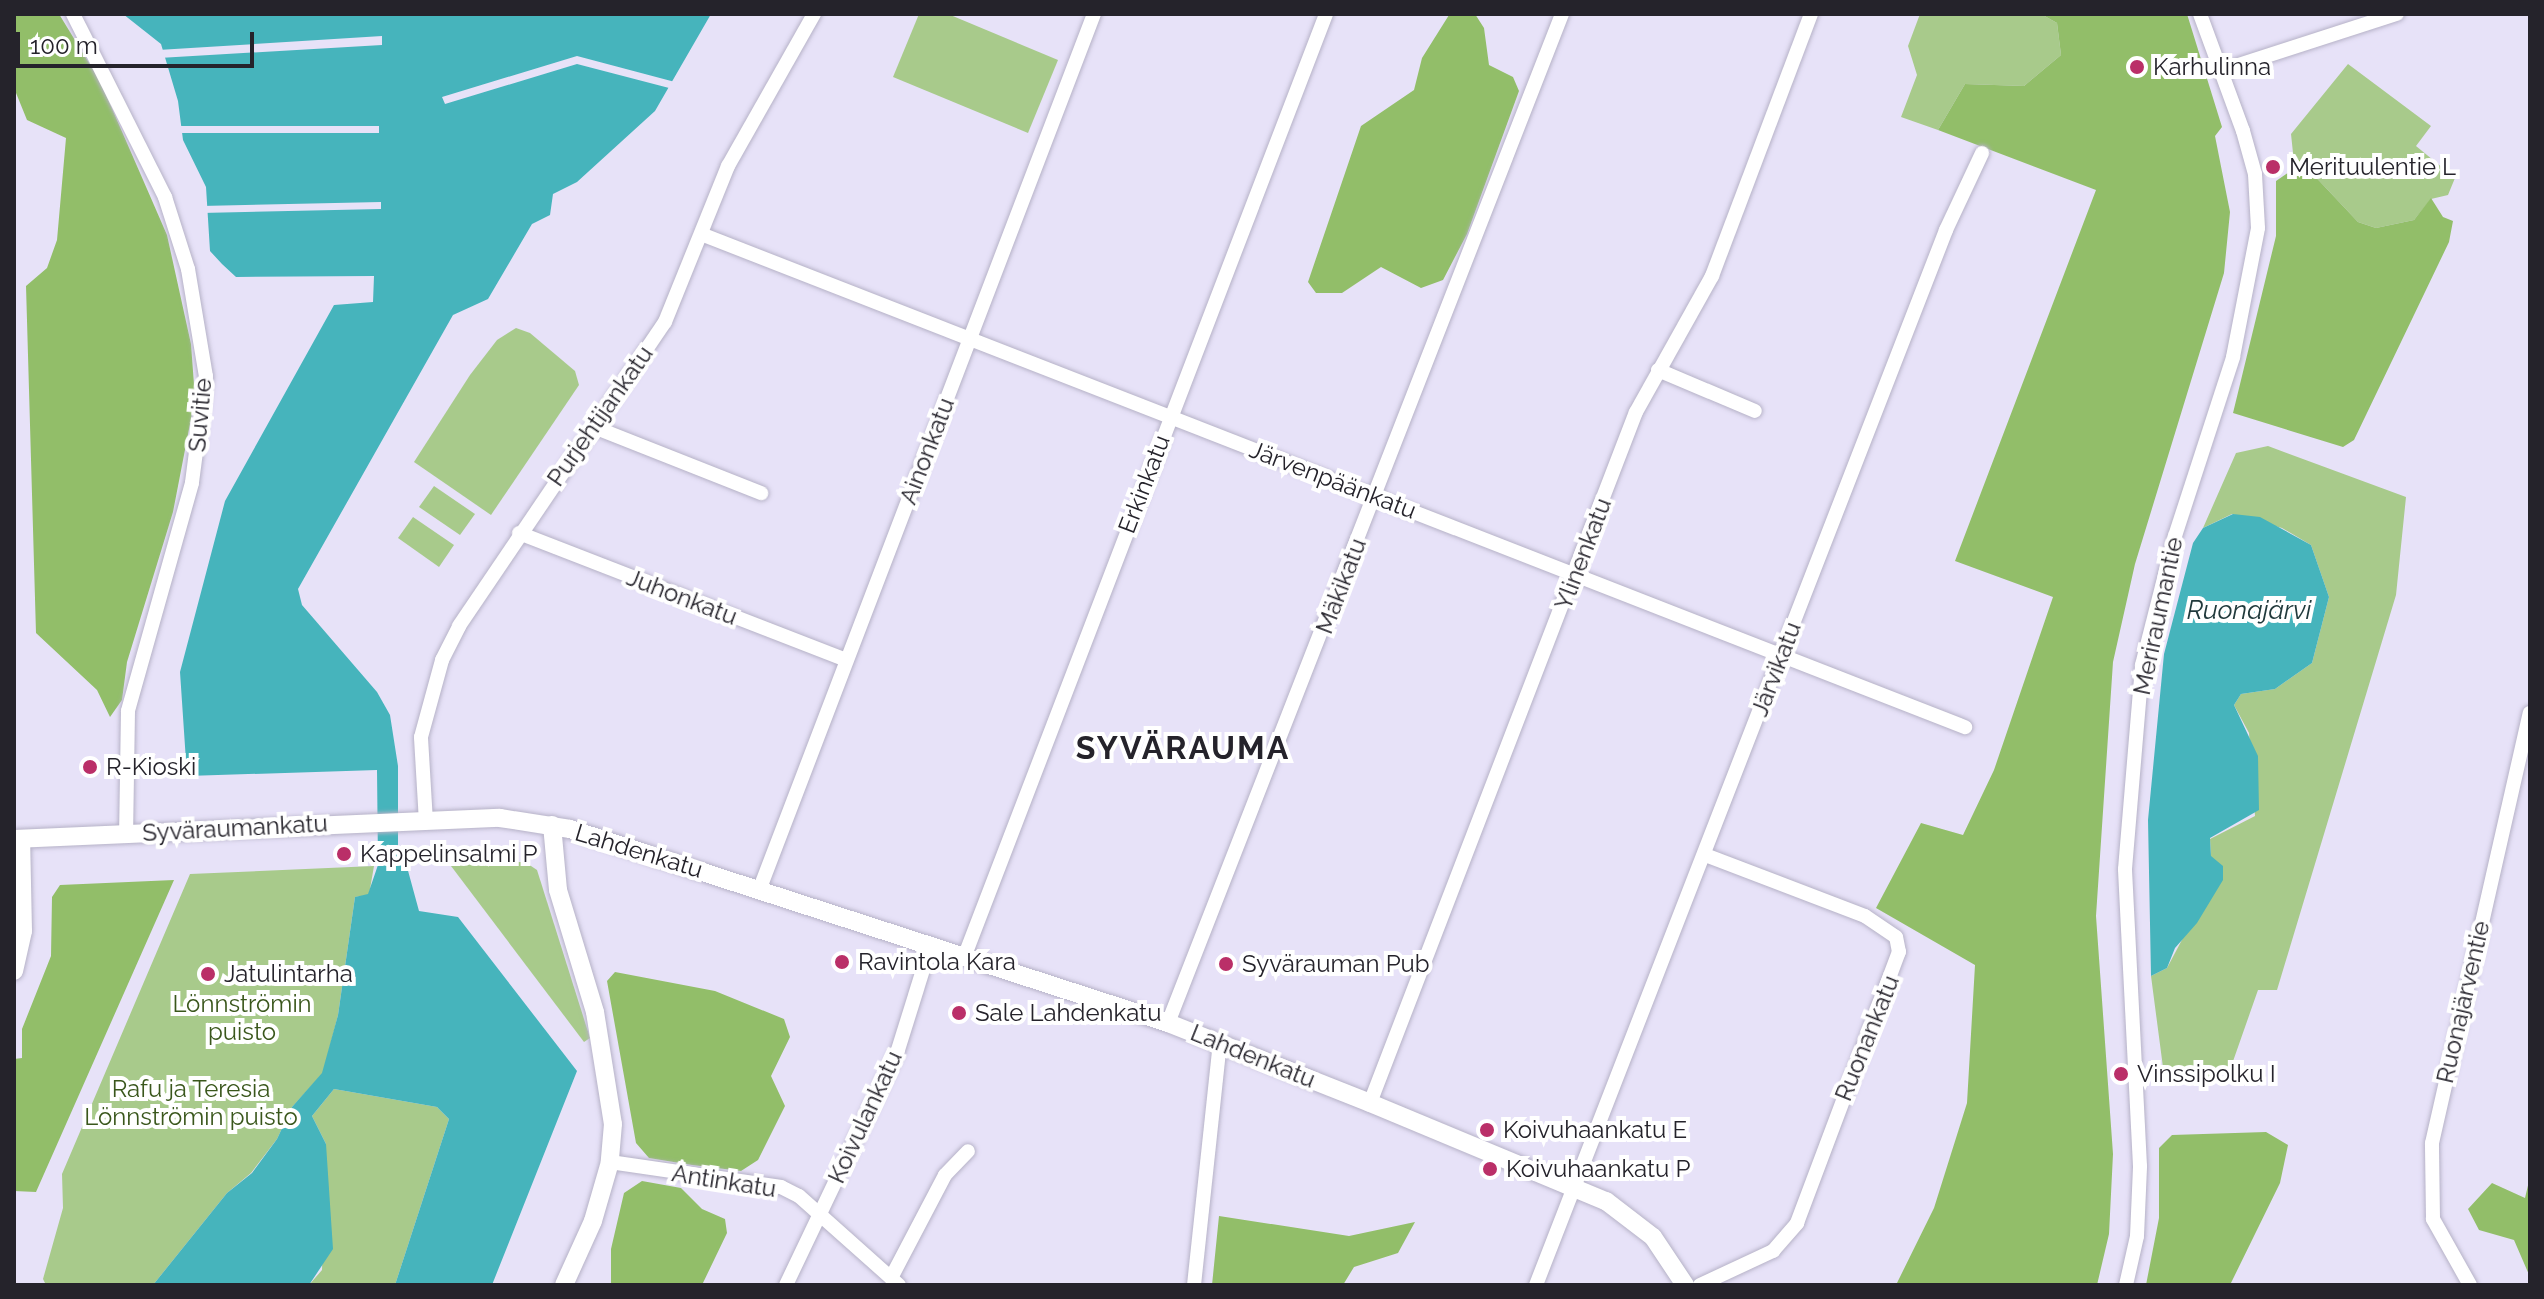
<!DOCTYPE html>
<html>
<head>
<meta charset="utf-8">
<style>
  body { margin:0 }
  #map { position:relative; width:2544px; height:1299px; overflow:hidden; background:#e7e2f8; font-family:Raleway,sans-serif }
  div>[style] { position:absolute }
  [style*='--x'] { left:calc(var(--x)*1px); top:calc(var(--y)*1px); width:calc(var(--w)*1px); rotate:calc(var(--a)*1deg) }
  .green>* { inset:0; background:#a8ca8b }
  .forest>* { inset:0; background:#92be69 }
  .water>* { inset:0; background:#46b4bc }
  .pier>* { inset:0; background:#e7e2f8 }
  .roads { filter:drop-shadow(0 0 2px #b6b2c7) drop-shadow(0 0 2px #b6b2c7) }
  .street>* { height:14px; margin:-7px; padding:0 7px; transform-origin:7px; border-radius:7px; background:#fff }
  .secondary>* { height:18px; margin:-9px; padding:0 9px; transform-origin:9px; border-radius:9px; background:#fff }
  .dots>* { width:22px; height:22px; translate:-50% -50%; box-sizing:border-box; border:4px solid #fff; border-radius:50% }
  span { translate:-50% -50%; white-space:nowrap; text-align:center; line-height:1.15; -webkit-text-stroke:8px #fff; paint-order:stroke }
  .poi-label { font-size:24px; color:#25232b }
  .left { translate:0 -50%; text-align:left }
  .street-label { font-size:24px; color:#25232b }
  .park-label { font-size:24px; color:#3a571c }
  .water-label { font-size:26px; color:#213a3c; font-style:italic }
  .district-label { font-size:32px; color:#25232b; font-weight:700; letter-spacing:2px }
  .frame { position:absolute; inset:0; border:16px solid #25232b; pointer-events:none }
  .scale { position:absolute; left:16px; top:32px; width:238px; height:36px; box-sizing:border-box; border:4px solid #25232b; border-top:0; padding-left:10px; font-size:24px; line-height:28px; white-space:nowrap; color:#25232b; -webkit-text-stroke:6px #fff; paint-order:stroke }
</style>
</head>
<body>
<div id="map">
  <div class="green">
    <i style="clip-path:polygon(919px 14px,948px 14px,1058px 60px,1028px 133px,893px 77px)"></i>
    <i style="clip-path:polygon(1920px 14px,2041px 14px,2057px 23px,2061px 55px,2024px 86px,1965px 84px,1938px 130px,1901px 117px,1917px 75px,1908px 46px)"></i>
    <i style="clip-path:polygon(2348px 64px,2431px 126px,2416px 146px,2455px 178px,2448px 195px,2431px 199px,2414px 220px,2376px 228px,2358px 222px,2293px 153px,2291px 134px)"></i>
    <i style="clip-path:polygon(516px 328px,530px 333px,575px 371px,579px 385px,491px 515px,414px 462px,470px 375px,497px 340px)"></i>
    <i style="clip-path:polygon(2268px 446px,2406px 497px,2396px 595px,2277px 990px,2258px 990px,2231px 1067px,2218px 1077px,2186px 1080px,2164px 1075px,2151px 976px,2167px 968px,2184px 936px,2211px 856px,2210px 839px,2255px 816px,2249px 733px,2234px 705px,2241px 694px,2275px 689px,2312px 663px,2329px 597px,2311px 545px,2282px 528px,2232px 514px,2203px 528px,2236px 453px)"></i>
    <i style="clip-path:polygon(434px 486px,475px 514px,460px 535px,419px 507px)"></i>
    <i style="clip-path:polygon(413px 517px,454px 545px,439px 567px,398px 538px)"></i>
    <i style="clip-path:polygon(448px 862px,525px 862px,537px 870px,590px 1038px,584px 1042px)"></i>
    <i style="clip-path:polygon(374px 866px,369px 895px,355px 897px,338px 1015px,323px 1073px,292px 1107px,277px 1139px,251px 1173px,227px 1193px,153px 1285px,46px 1285px,43px 1279px,63px 1208px,62px 1174px,190px 874px)"></i>
    <i style="clip-path:polygon(334px 1089px,437px 1107px,449px 1119px,395px 1285px,309px 1285px,322px 1270px,326px 1144px,312px 1116px)"></i>
  </div>
  <div class="forest">
    <i style="clip-path:polygon(14px 14px,59px 14px,100px 81px,167px 235px,191px 344px,195px 398px,173px 512px,127px 662px,122px 700px,110px 717px,97px 690px,36px 633px,26px 286px,47px 268px,57px 240px,66px 138px,27px 120px,14px 88px)"></i>
    <i style="clip-path:polygon(1475px 14px,1484px 28px,1489px 65px,1513px 77px,1519px 91px,1467px 234px,1443px 280px,1421px 288px,1381px 267px,1342px 293px,1316px 293px,1308px 282px,1361px 126px,1414px 90px,1422px 58px,1449px 15px)"></i>
    <i style="clip-path:polygon(2041px 14px,2187px 14px,2222px 127px,2215px 136px,2230px 212px,2224px 273px,2135px 564px,2113px 662px,2096px 916px,2113px 1154px,2109px 1234px,2097px 1285px,1896px 1285px,1934px 1208px,1967px 1103px,1975px 965px,1876px 908px,1921px 823px,1963px 835px,1994px 770px,2053px 597px,1955px 561px,2096px 190px,1938px 130px,1965px 84px,2024px 86px,2061px 55px,2057px 23px)"></i>
    <i style="clip-path:polygon(2293px 153px,2358px 222px,2376px 228px,2414px 220px,2431px 198px,2443px 217px,2453px 221px,2449px 242px,2354px 440px,2343px 447px,2233px 413px,2276px 236px,2276px 181px,2292px 170px)"></i>
    <i style="clip-path:polygon(174px 880px,36px 1192px,14px 1191px,14px 1059px,22px 1058px,22px 1029px,51px 956px,52px 897px,60px 885px)"></i>
    <i style="clip-path:polygon(615px 972px,715px 991px,784px 1019px,790px 1037px,771px 1076px,785px 1106px,758px 1160px,741px 1171px,692px 1165px,649px 1158px,636px 1143px,607px 981px)"></i>
    <i style="clip-path:polygon(2266px 1132px,2288px 1145px,2280px 1183px,2230px 1285px,2146px 1285px,2159px 1218px,2159px 1148px,2172px 1135px)"></i>
    <i style="clip-path:polygon(2530px 1177px,2530px 1277px,2514px 1240px,2479px 1230px,2468px 1209px,2492px 1183px,2525px 1198px)"></i>
    <i style="clip-path:polygon(642px 1181px,681px 1188px,702px 1209px,725px 1219px,727px 1233px,702px 1285px,611px 1285px,611px 1249px,624px 1193px)"></i>
    <i style="clip-path:polygon(1219px 1216px,1349px 1236px,1415px 1222px,1398px 1253px,1354px 1267px,1343px 1285px,1212px 1285px)"></i>
  </div>
  <div class="water">
    <i style="clip-path:polygon(123px 14px,711px 14px,655px 111px,577px 182px,553px 194px,550px 215px,532px 224px,488px 299px,453px 315px,298px 589px,302px 605px,377px 692px,390px 715px,398px 766px,398px 865px,407px 867px,419px 911px,458px 917px,577px 1071px,492px 1285px,395px 1285px,449px 1119px,437px 1107px,334px 1089px,312px 1116px,326px 1144px,333px 1249px,309px 1285px,153px 1285px,227px 1193px,252px 1173px,277px 1139px,292px 1107px,322px 1073px,338px 1015px,355px 897px,368px 894px,378px 865px,377px 770px,187px 776px,180px 672px,225px 501px,334px 305px,373px 302px,374px 276px,236px 277px,222px 264px,210px 251px,206px 187px,183px 140px,178px 101px,161px 44px)"></i>
    <i style="clip-path:polygon(2233px 514px,2260px 517px,2311px 545px,2329px 597px,2312px 663px,2275px 689px,2241px 694px,2234px 705px,2258px 756px,2259px 810px,2210px 838px,2211px 856px,2223px 866px,2223px 880px,2197px 923px,2175px 948px,2167px 968px,2151px 976px,2148px 820px,2164px 654px,2193px 543px,2203px 528px)"></i>
  </div>
  <div class="pier">
    <i style="clip-path:polygon(382px 36px,382px 45px,159px 58px,158px 50px)"></i>
    <i style="clip-path:polygon(577px 56px,675px 82px,673px 89px,577px 64px,445px 104px,442px 97px)"></i>
    <i style="clip-path:polygon(178px 126px,379px 126px,379px 133px,179px 133px)"></i>
    <i style="clip-path:polygon(381px 202px,381px 209px,201px 213px,201px 206px)"></i>
  </div>
  <div class="roads">
    <div class="street">
      <i style="--x:73;--y:14;--w:205;--a:63.3"></i>
      <i style="--x:165;--y:197;--w:76;--a:72.3"></i>
      <i style="--x:188;--y:269;--w:109;--a:80.5"></i>
      <i style="--x:206;--y:376;--w:108;--a:97.5"></i>
      <i style="--x:192;--y:483;--w:237;--a:105.7"></i>
      <i style="--x:128;--y:711;--w:122;--a:90.9"></i>
      <i style="--x:2220;--y:71;--w:186;--a:-17.9"></i>
      <i style="--x:701;--y:234;--w:1357;--a:21.31"></i>
      <i style="--x:1658;--y:370;--w:105;--a:22.9"></i>
      <i style="--x:594;--y:427;--w:180;--a:21.6"></i>
      <i style="--x:519;--y:533;--w:351;--a:21.2"></i>
      <i style="--x:426;--y:822;--w:85;--a:-93.4"></i>
      <i style="--x:421;--y:737;--w:80;--a:-74.7"></i>
      <i style="--x:442;--y:660;--w:38;--a:-63"></i>
      <i style="--x:459;--y:626;--w:367;--a:-55.9"></i>
      <i style="--x:665;--y:322;--w:168;--a:-68"></i>
      <i style="--x:728;--y:166;--w:175;--a:-60.5"></i>
      <i style="--x:760;--y:888;--w:936;--a:-69.09"></i>
      <i style="--x:965;--y:955;--w:1008;--a:-69.01"></i>
      <i style="--x:1168;--y:1023;--w:1083;--a:-68.67"></i>
      <i style="--x:1370;--y:1103;--w:740;--a:-68.95"></i>
      <i style="--x:1636;--y:412;--w:156;--a:-60.8"></i>
      <i style="--x:1712;--y:276;--w:280;--a:-69.3"></i>
      <i style="--x:610;--y:1162;--w:173;--a:8.3"></i>
      <i style="--x:781;--y:1187;--w:20;--a:27"></i>
      <i style="--x:799;--y:1196;--w:134;--a:41.7"></i>
      <i style="--x:891;--y:1278;--w:116;--a:-62.3"></i>
      <i style="--x:945;--y:1175;--w:33;--a:-46"></i>
      <i style="--x:786;--y:1285;--w:260;--a:-64.5"></i>
      <i style="--x:898;--y:1050;--w:111;--a:-72.7"></i>
      <i style="--x:1194;--y:1285;--w:243;--a:-83.9"></i>
      <i style="--x:1536;--y:1285;--w:1132;--a:-68.76"></i>
      <i style="--x:1946;--y:230;--w:85;--a:-64.9"></i>
      <i style="--x:1700;--y:1285;--w:81;--a:-25"></i>
      <i style="--x:1773;--y:1251;--w:37;--a:-49"></i>
      <i style="--x:1797;--y:1223;--w:290;--a:-69.4"></i>
      <i style="--x:1899;--y:952;--w:15;--a:-101"></i>
      <i style="--x:1896;--y:937;--w:37;--a:-146"></i>
      <i style="--x:1865;--y:916;--w:171;--a:-159.1"></i>
      <i style="--x:2126;--y:1285;--w:50;--a:-77.3"></i>
      <i style="--x:2137;--y:1236;--w:70;--a:-87.5"></i>
      <i style="--x:2140;--y:1166;--w:297;--a:-92.9"></i>
      <i style="--x:2125;--y:869;--w:205;--a:-85.2"></i>
      <i style="--x:2142;--y:665;--w:133;--a:-75.7"></i>
      <i style="--x:2175;--y:536;--w:188;--a:-72"></i>
      <i style="--x:2233;--y:357;--w:131;--a:-79"></i>
      <i style="--x:2258;--y:228;--w:54;--a:-93.2"></i>
      <i style="--x:2255;--y:174;--w:45;--a:-105.6"></i>
      <i style="--x:2243;--y:131;--w:125;--a:-110.2"></i>
      <i style="--x:2470;--y:1285;--w:76;--a:-119.3"></i>
      <i style="--x:2433;--y:1219;--w:76;--a:-90.8"></i>
      <i style="--x:2432;--y:1143;--w:441;--a:-77.2"></i>
    </div>
    <div class="secondary">
      <i style="--x:552;--y:825;--w:65;--a:84.7"></i>
      <i style="--x:558;--y:890;--w:127;--a:73.1"></i>
      <i style="--x:595;--y:1012;--w:113;--a:80.9"></i>
      <i style="--x:613;--y:1124;--w:38;--a:95"></i>
      <i style="--x:610;--y:1162;--w:61;--a:106.1"></i>
      <i style="--x:593;--y:1221;--w:70;--a:114.4"></i>
      <i style="--x:14;--y:839;--w:486;--a:-2.5"></i>
      <i style="--x:500;--y:818;--w:71;--a:8.9"></i>
      <i style="--x:570;--y:829;--w:629;--a:17.97"></i>
      <i style="--x:1168;--y:1023;--w:217;--a:21.6"></i>
      <i style="--x:1370;--y:1103;--w:256;--a:22.6"></i>
      <i style="--x:1606;--y:1201;--w:59;--a:37.5"></i>
      <i style="--x:1653;--y:1237;--w:58;--a:56.3"></i>
      <i style="--x:14;--y:971;--w:41;--a:-77.3"></i>
      <i style="--x:23;--y:931;--w:92;--a:-91.2"></i>
    </div>
  </div>
  <div class="dots">
    <i style="left:2137px;top:67px;background:#ba2f68"></i>
    <i style="left:2273px;top:167px;background:#ba2f68"></i>
    <i style="left:90px;top:767px;background:#ba2f68"></i>
    <i style="left:344px;top:854px;background:#ba2f68"></i>
    <i style="left:842px;top:962px;background:#ba2f68"></i>
    <i style="left:1226px;top:964px;background:#ba2f68"></i>
    <i style="left:208px;top:974px;background:#ba2f68"></i>
    <i style="left:959px;top:1013px;background:#ba2f68"></i>
    <i style="left:2121px;top:1074px;background:#ba2f68"></i>
    <i style="left:1487px;top:1130px;background:#ba2f68"></i>
    <i style="left:1490px;top:1169px;background:#ba2f68"></i>
  </div>
  <div class="poi-label">
    <span class="left" style="left:2153px;top:67px">Karhulinna</span>
    <span class="left" style="left:2289px;top:167px">Merituulentie L</span>
    <span class="left" style="left:106px;top:767px">R-Kioski</span>
    <span class="left" style="left:360px;top:854px">Kappelinsalmi P</span>
    <span class="left" style="left:858px;top:962px">Ravintola Kara</span>
    <span class="left" style="left:1242px;top:964px">Syvärauman Pub</span>
    <span class="left" style="left:224px;top:974px">Jatulintarha</span>
    <span class="left" style="left:975px;top:1013px">Sale Lahdenkatu</span>
    <span class="left" style="left:2137px;top:1074px">Vinssipolku I</span>
    <span class="left" style="left:1503px;top:1130px">Koivuhaankatu E</span>
    <span class="left" style="left:1506px;top:1169px">Koivuhaankatu P</span>
  </div>
  <div class="street-label">
    <span style="left:200px;top:415px;rotate:-85deg">Suvitie</span>
    <span style="left:600px;top:416px;rotate:-55deg">Purjehtijankatu</span>
    <span style="left:927px;top:451px;rotate:-69deg">Ainonkatu</span>
    <span style="left:1333px;top:480px;rotate:21deg">Järvenpäänkatu</span>
    <span style="left:1144px;top:484px;rotate:-69deg">Erkinkatu</span>
    <span style="left:1583px;top:554px;rotate:-69deg">Ylinenkatu</span>
    <span style="left:1341px;top:586px;rotate:-69deg">Mäkikatu</span>
    <span style="left:682px;top:597px;rotate:21deg">Juhonkatu</span>
    <span style="left:2158px;top:616px;rotate:-78deg">Meriraumantie</span>
    <span style="left:1776px;top:669px;rotate:-69deg">Järvikatu</span>
    <span style="left:235px;top:828px;rotate:-3deg">Syväraumankatu</span>
    <span style="left:639px;top:851px;rotate:17deg">Lahdenkatu</span>
    <span style="left:2463px;top:1002px;rotate:-77deg">Ruonajärventie</span>
    <span style="left:1867px;top:1038px;rotate:-68deg">Ruonankatu</span>
    <span style="left:1253px;top:1056px;rotate:22deg">Lahdenkatu</span>
    <span style="left:865px;top:1117px;rotate:-65deg">Koivulankatu</span>
    <span style="left:724px;top:1181px;rotate:9deg">Antinkatu</span>
  </div>
  <div class="park-label">
    <span style="left:242px;top:1018px">Lönnströmin<br>puisto</span>
    <span style="left:191px;top:1103px">Rafu ja Teresia<br>Lönnströmin puisto</span>
  </div>
  <div class="water-label">
    <span style="left:2249px;top:611px">Ruonajärvi</span>
  </div>
  <div class="district-label">
    <span style="left:1183px;top:748px">SYVÄRAUMA</span>
  </div>
  <div class="frame"></div>
  <div class="scale">100 m</div>
</div>
</body>
</html>
